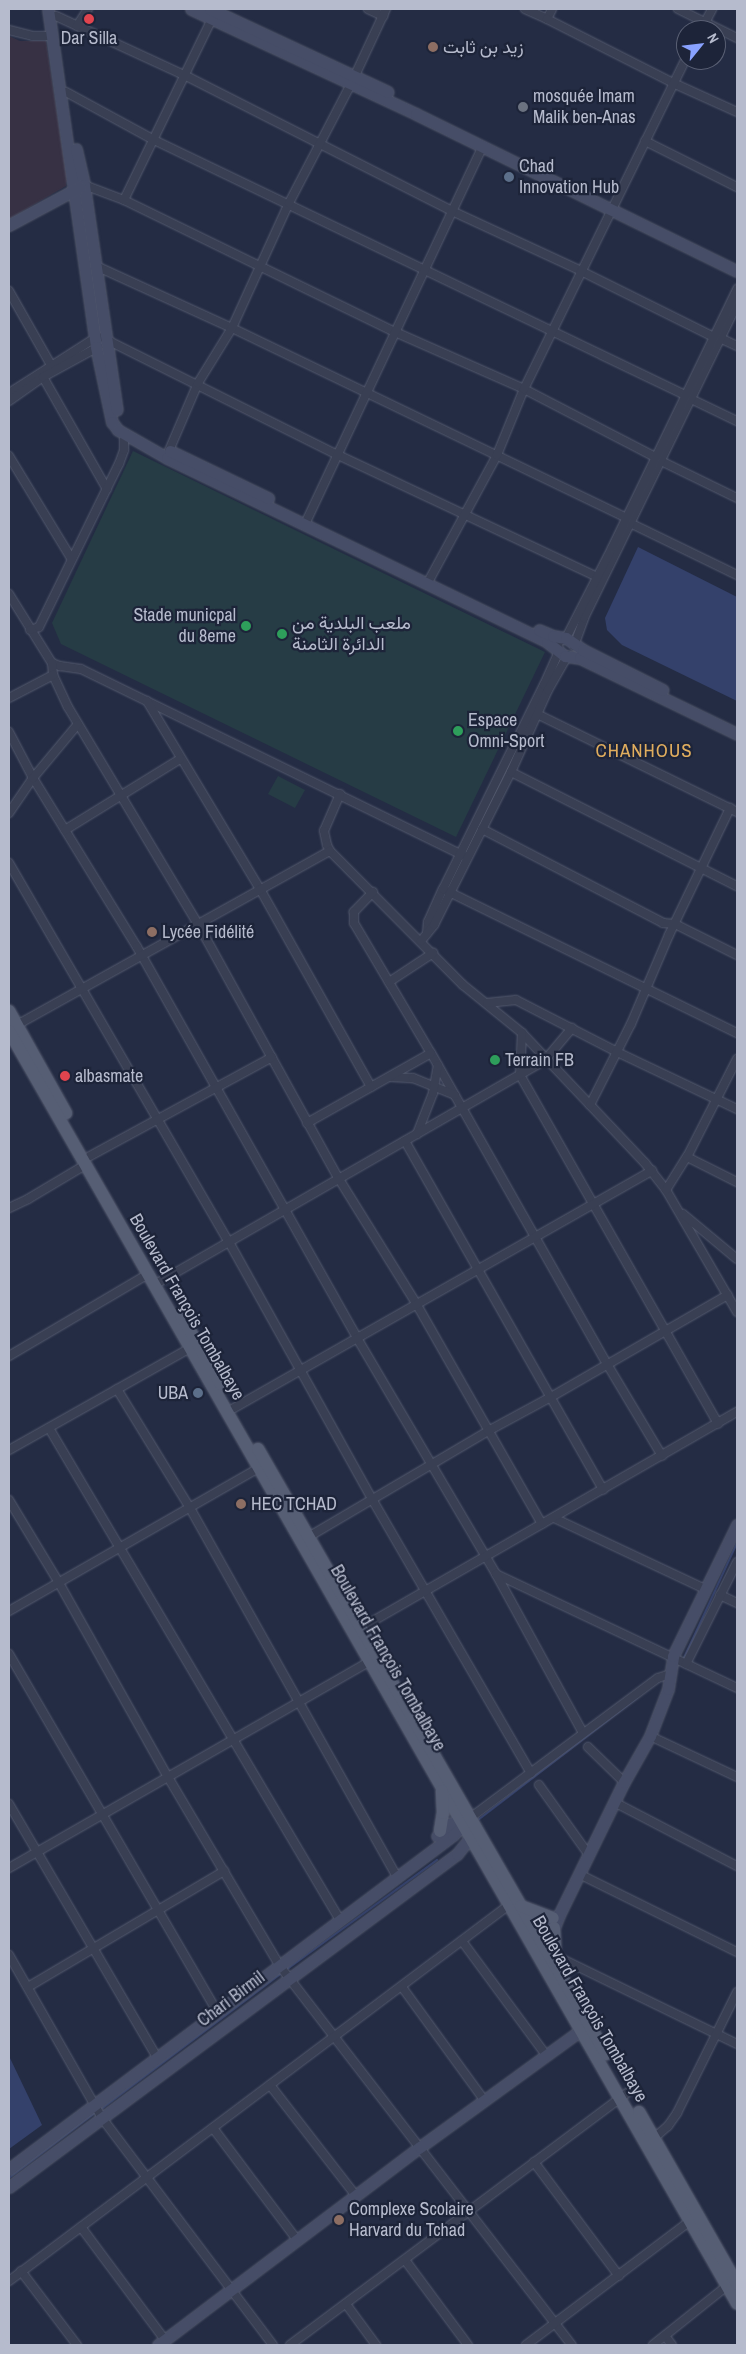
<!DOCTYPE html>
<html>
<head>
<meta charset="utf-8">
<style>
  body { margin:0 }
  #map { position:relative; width:746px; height:2354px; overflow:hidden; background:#242c44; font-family:"Archivo Narrow",Vazirmatn,sans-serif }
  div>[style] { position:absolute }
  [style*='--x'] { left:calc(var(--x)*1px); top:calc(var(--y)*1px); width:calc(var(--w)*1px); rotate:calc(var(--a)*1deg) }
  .medical>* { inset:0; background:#373144 }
  .green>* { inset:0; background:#263c45 }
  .water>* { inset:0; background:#34416b }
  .stream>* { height:2px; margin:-1px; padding:0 1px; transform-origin:1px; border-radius:1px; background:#34416b }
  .roads { filter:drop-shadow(0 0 1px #545a6e) drop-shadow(0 0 1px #545a6e) }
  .street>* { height:8px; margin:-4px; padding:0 4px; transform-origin:4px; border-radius:4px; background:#393f53 }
  .secondary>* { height:11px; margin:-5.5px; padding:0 5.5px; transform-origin:5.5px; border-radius:5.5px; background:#464d67 }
  .primary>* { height:12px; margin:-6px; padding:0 6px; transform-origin:6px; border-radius:6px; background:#565e74 }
  .dots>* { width:14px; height:14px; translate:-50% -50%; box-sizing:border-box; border:2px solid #1d2439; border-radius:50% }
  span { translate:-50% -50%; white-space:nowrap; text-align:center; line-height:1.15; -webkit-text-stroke:4.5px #1d2439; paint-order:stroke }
  .poi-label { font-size:18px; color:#b6bbcd }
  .left { translate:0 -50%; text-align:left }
  .right { translate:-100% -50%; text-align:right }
  .street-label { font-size:18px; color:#b6bbcd }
  .neighbourhood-label { font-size:19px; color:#e0ad5e; letter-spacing:1px }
  .frame { position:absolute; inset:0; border:10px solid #b6bbcd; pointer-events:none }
  .north { position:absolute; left:676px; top:20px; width:50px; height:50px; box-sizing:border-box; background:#1d2439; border:1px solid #5a6074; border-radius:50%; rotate:61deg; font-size:14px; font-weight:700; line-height:20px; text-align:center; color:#b6bbcd }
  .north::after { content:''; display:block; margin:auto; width:18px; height:22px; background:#89a2ff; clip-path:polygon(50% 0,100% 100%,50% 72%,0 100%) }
</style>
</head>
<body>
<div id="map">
  <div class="medical">
    <i style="clip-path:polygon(9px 36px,20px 41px,46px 41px,67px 179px,66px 186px,9px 219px)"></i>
  </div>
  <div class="green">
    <i style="clip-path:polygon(133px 451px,545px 652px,456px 837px,61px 644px,52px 623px)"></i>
    <i style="clip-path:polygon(278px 776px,305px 790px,295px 808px,268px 794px)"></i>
  </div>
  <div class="water">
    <i style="clip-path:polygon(638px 547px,737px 597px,737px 701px,622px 645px,607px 630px,605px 618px)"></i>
    <i style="clip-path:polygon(9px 2056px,42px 2125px,9px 2149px)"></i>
  </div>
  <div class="stream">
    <i style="--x:683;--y:1660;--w:129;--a:-65.2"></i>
    <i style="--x:478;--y:1820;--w:200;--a:-37.5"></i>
    <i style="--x:286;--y:1970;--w:187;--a:-36.1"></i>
    <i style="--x:100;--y:2110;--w:228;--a:-37"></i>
    <i style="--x:9;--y:2178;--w:109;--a:-37.2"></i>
  </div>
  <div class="roads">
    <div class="street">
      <i style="--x:368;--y:9;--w:17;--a:25"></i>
      <i style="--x:525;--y:9;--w:24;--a:24"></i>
      <i style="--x:547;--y:19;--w:11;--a:-63"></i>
      <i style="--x:678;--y:9;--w:66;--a:26.2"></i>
      <i style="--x:56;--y:16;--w:143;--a:24.8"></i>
      <i style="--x:186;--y:76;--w:298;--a:26.9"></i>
      <i style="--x:452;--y:211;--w:142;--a:24.9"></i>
      <i style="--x:581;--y:271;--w:148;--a:26.4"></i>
      <i style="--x:547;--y:19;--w:141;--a:26.9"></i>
      <i style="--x:673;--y:83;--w:70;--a:24.4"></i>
      <i style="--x:77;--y:26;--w:20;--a:-57"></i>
      <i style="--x:9;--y:30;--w:25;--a:14"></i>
      <i style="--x:33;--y:36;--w:18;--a:0"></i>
      <i style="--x:701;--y:30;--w:24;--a:-62"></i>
      <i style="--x:66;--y:92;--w:100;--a:28.6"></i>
      <i style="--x:154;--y:140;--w:589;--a:25.65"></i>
      <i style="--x:645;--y:141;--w:103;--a:26.6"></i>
      <i style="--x:84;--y:185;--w:43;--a:20.6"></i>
      <i style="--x:124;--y:200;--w:301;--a:26"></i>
      <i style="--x:395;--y:332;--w:141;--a:23.8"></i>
      <i style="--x:524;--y:389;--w:148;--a:27.4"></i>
      <i style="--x:124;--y:200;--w:201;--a:-64.1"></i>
      <i style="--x:96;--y:266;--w:149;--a:24.5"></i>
      <i style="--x:232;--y:328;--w:437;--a:25.7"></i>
      <i style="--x:9;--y:291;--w:85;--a:60.4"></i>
      <i style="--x:720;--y:338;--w:19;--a:25"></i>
      <i style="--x:43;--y:377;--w:129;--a:60.3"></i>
      <i style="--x:9;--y:393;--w:102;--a:-32.6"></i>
      <i style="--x:95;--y:338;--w:11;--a:-5"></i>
      <i style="--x:106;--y:337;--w:7;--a:45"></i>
      <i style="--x:111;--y:342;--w:251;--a:26.5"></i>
      <i style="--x:336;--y:454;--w:289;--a:25.2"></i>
      <i style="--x:691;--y:399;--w:51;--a:25.6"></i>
      <i style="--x:9;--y:401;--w:42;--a:-35.2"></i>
      <i style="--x:43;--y:377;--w:63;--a:-28.6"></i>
      <i style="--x:168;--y:453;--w:76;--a:-66.8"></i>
      <i style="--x:198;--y:383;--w:65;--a:-58.3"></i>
      <i style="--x:232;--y:328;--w:137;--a:-65.5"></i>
      <i style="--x:289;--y:203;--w:134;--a:-62.5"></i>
      <i style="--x:351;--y:84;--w:83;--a:-65"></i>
      <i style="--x:9;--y:456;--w:119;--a:58.7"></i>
      <i style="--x:661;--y:461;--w:85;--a:26"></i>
      <i style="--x:305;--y:524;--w:418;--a:-64.8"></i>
      <i style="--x:632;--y:524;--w:117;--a:25.9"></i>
      <i style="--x:427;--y:584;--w:147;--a:-61.5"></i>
      <i style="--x:497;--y:455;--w:71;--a:-67.8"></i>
      <i style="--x:524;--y:389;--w:368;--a:-63.9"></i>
      <i style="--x:9;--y:594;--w:81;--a:58.1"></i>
      <i style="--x:52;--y:663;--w:9;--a:21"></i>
      <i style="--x:60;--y:666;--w:21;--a:8"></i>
      <i style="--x:81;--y:669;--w:425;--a:26"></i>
      <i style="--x:30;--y:630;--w:9;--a:-18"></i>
      <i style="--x:39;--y:627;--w:182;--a:-63.9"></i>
      <i style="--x:119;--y:464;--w:15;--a:-70"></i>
      <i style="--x:124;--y:450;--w:16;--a:-90"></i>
      <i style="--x:574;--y:646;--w:30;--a:-70"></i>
      <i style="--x:584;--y:618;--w:349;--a:-64"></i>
      <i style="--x:52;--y:663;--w:12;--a:85"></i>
      <i style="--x:53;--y:675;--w:35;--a:65"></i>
      <i style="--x:68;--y:707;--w:253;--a:59.1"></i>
      <i style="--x:198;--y:924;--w:291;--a:61.1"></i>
      <i style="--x:339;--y:1179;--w:148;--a:58.2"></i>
      <i style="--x:417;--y:1305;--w:252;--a:60.3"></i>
      <i style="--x:9;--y:698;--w:50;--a:-27.6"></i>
      <i style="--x:147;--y:701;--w:219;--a:59"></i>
      <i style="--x:260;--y:889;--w:227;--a:60.7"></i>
      <i style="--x:537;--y:714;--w:223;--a:26.1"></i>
      <i style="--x:9;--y:732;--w:52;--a:62.4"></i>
      <i style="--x:33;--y:778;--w:198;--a:58.4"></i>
      <i style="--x:137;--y:947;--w:449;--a:60.6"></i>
      <i style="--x:357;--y:1338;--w:274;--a:59.5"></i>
      <i style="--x:496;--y:1574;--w:267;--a:25.3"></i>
      <i style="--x:511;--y:772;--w:253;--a:26.8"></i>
      <i style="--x:340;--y:794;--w:40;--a:113.4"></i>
      <i style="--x:324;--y:831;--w:14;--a:78"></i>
      <i style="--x:327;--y:845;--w:7;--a:63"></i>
      <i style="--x:330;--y:851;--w:189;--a:45.2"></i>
      <i style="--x:463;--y:985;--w:76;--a:39.1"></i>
      <i style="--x:522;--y:1033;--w:179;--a:46.6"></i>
      <i style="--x:645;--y:1163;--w:34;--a:52"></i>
      <i style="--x:666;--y:1190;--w:141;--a:59.8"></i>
      <i style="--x:9;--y:813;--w:42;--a:-55.6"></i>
      <i style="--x:33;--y:778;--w:70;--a:-50.2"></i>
      <i style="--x:482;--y:829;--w:204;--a:27.4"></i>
      <i style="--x:663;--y:923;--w:12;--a:5"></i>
      <i style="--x:675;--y:924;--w:69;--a:26.6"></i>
      <i style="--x:65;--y:830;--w:135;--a:-31.7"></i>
      <i style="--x:9;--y:863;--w:438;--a:59.9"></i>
      <i style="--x:229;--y:1242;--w:294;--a:60.9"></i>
      <i style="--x:372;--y:1499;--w:317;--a:59.9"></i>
      <i style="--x:447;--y:891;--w:323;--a:26.1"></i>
      <i style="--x:373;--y:892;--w:28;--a:134"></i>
      <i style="--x:354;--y:912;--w:11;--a:90"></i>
      <i style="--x:354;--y:923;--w:151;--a:59.4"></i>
      <i style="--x:431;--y:1053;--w:357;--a:60.5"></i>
      <i style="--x:607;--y:1364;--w:107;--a:59.1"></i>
      <i style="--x:427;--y:933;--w:11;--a:-85"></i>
      <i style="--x:428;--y:922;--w:36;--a:-66"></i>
      <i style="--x:443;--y:889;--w:228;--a:-63.7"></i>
      <i style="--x:544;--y:685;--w:36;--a:-66"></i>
      <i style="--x:559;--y:652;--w:10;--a:-96"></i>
      <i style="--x:558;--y:642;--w:9;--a:-27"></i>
      <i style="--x:566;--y:638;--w:101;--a:-62.9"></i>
      <i style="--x:612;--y:548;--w:288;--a:-64.2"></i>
      <i style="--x:421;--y:941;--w:21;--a:-51"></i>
      <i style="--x:434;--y:925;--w:171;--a:-63.3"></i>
      <i style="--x:511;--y:772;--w:90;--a:-65.7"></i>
      <i style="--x:548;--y:690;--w:40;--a:-60.3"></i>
      <i style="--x:389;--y:982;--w:53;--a:-33.4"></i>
      <i style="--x:487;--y:1003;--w:29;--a:-6"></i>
      <i style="--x:516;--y:1000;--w:114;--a:27.2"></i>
      <i style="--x:617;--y:1052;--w:133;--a:25.4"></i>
      <i style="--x:15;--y:1026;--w:360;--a:-29.1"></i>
      <i style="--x:522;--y:1033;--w:42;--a:92.7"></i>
      <i style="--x:520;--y:1075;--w:401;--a:60.4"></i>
      <i style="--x:391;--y:1077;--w:22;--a:3"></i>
      <i style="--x:413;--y:1078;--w:45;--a:22"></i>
      <i style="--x:590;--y:1105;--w:91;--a:-63.2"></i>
      <i style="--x:631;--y:1024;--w:97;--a:-66.9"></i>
      <i style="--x:669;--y:935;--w:141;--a:-64.3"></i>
      <i style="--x:307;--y:1123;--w:142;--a:-29.4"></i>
      <i style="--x:417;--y:1134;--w:44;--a:-68.7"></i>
      <i style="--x:433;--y:1093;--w:28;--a:-80"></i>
      <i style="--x:405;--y:1141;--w:401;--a:60.4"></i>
      <i style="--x:90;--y:1156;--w:207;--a:-28.5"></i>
      <i style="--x:687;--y:1157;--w:56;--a:26.6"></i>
      <i style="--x:666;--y:1190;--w:39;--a:-58"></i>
      <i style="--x:687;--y:1157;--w:110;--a:-63"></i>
      <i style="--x:9;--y:1208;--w:21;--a:-25"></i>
      <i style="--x:28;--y:1199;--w:66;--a:-30.8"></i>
      <i style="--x:683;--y:1214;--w:70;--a:39.8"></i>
      <i style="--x:154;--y:1285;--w:451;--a:-29.9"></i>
      <i style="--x:545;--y:1060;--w:42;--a:-49.8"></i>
      <i style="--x:9;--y:1356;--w:161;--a:-30.5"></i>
      <i style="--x:117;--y:1389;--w:140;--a:58.5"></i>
      <i style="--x:190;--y:1508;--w:423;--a:60.7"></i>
      <i style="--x:234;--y:1408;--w:481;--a:-29.6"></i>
      <i style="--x:49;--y:1428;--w:572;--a:59.4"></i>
      <i style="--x:9;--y:1450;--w:208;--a:-29.4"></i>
      <i style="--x:9;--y:1500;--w:97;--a:58.9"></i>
      <i style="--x:59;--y:1583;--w:223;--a:60.7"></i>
      <i style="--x:168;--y:1777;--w:218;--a:59.4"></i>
      <i style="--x:279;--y:1965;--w:480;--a:52.4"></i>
      <i style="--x:554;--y:1518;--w:169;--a:25.2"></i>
      <i style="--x:310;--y:1536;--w:207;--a:-30.5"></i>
      <i style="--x:488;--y:1431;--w:72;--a:-28.4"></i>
      <i style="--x:551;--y:1397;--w:204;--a:-30"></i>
      <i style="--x:496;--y:1574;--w:181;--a:61.3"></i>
      <i style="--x:720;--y:1595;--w:19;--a:25"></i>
      <i style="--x:9;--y:1611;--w:288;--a:-29.8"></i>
      <i style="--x:359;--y:1629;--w:436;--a:-29.9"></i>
      <i style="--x:9;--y:1654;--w:414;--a:59.8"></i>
      <i style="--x:686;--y:1664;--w:114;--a:-63.4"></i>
      <i style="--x:650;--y:1736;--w:96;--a:25.2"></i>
      <i style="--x:588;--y:1747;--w:50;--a:44.2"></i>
      <i style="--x:539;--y:1785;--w:86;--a:54.5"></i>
      <i style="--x:614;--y:1802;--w:139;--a:27.5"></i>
      <i style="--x:9;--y:1804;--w:293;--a:59.7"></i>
      <i style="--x:470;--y:1818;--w:234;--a:-36.7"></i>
      <i style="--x:658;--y:1678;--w:13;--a:-18"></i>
      <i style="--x:9;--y:1868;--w:416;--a:-29.8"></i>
      <i style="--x:579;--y:1874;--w:176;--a:26.3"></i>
      <i style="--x:462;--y:1941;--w:142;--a:53.6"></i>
      <i style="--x:9;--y:1955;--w:188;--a:60.3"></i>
      <i style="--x:102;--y:2118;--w:284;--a:53"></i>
      <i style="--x:556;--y:1956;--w:201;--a:25.9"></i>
      <i style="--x:28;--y:1987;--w:228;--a:-30.6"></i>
      <i style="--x:402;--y:1987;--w:140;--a:54"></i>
      <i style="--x:270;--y:2085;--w:140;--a:52.2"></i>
      <i style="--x:213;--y:2128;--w:140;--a:53.1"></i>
      <i style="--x:654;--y:2138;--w:18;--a:-41"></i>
      <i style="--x:668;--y:2126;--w:16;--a:-55"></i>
      <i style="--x:677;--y:2113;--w:135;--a:-63.6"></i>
      <i style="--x:534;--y:2162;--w:142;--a:53.3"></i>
      <i style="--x:81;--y:2227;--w:141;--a:53.4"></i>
      <i style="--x:405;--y:2260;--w:106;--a:53.5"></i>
      <i style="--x:21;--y:2271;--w:93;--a:52.9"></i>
      <i style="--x:9;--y:2281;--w:626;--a:-36.94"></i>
      <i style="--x:346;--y:2304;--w:51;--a:53.8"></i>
      <i style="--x:665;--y:2336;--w:11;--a:52"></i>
      <i style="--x:290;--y:2345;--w:422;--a:-36.8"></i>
      <i style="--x:526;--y:2345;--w:206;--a:-37.1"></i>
      <i style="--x:653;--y:2345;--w:95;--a:-38.6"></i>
    </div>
    <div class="secondary">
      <i style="--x:48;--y:9;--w:341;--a:81.9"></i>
      <i style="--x:96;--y:347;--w:77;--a:78"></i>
      <i style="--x:112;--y:422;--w:10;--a:53"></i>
      <i style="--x:118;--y:430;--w:56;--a:29.7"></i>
      <i style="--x:167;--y:458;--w:422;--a:25.8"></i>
      <i style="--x:547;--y:642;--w:23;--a:38"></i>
      <i style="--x:565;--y:656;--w:15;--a:8"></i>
      <i style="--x:580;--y:658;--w:174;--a:25.8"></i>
      <i style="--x:191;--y:9;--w:248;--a:25"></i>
      <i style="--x:416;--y:114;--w:357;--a:26.1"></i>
      <i style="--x:210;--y:9;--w:196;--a:25"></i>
      <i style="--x:76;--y:149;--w:37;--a:77"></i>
      <i style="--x:84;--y:185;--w:227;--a:81.7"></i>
      <i style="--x:9;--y:225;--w:81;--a:-28.2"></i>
      <i style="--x:170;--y:451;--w:109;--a:25.6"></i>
      <i style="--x:539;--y:630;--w:15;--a:23"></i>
      <i style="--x:553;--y:636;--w:13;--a:9"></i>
      <i style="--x:566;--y:638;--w:21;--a:35"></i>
      <i style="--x:583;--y:650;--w:89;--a:26.6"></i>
      <i style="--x:437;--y:1836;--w:18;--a:-43"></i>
      <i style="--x:450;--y:1824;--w:19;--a:-18"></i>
      <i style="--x:528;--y:1934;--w:36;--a:-32"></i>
      <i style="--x:534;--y:1944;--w:26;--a:-39"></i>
      <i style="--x:554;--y:1928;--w:14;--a:-69"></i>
      <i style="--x:559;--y:1915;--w:148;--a:-64"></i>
      <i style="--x:624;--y:1782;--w:53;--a:-60.5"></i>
      <i style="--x:650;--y:1736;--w:50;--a:-69"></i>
      <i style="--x:668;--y:1689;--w:33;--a:-81"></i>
      <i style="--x:673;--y:1656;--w:146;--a:-64"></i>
      <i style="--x:9;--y:2169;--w:556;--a:-36.95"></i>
      <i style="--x:453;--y:1835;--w:23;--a:-45"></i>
      <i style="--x:9;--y:2187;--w:558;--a:-36.62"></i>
      <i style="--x:457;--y:1854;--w:22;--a:-51"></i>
      <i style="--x:158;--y:2345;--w:328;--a:-37.1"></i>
      <i style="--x:420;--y:2147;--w:208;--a:-36"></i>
    </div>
    <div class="primary">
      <i style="--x:9;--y:1011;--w:117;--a:60.8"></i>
      <i style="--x:9;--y:1031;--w:1466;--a:60.22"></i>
      <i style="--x:181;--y:1315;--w:80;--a:59.9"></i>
      <i style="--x:258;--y:1449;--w:698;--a:60.09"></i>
      <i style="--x:440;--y:1831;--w:18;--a:-81"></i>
      <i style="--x:443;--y:1813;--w:22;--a:-93"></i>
      <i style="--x:521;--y:1906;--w:34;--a:21"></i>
      <i style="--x:554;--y:1928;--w:35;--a:87"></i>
      <i style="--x:639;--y:2112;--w:198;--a:60.3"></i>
    </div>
  </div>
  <div class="dots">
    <i style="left:89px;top:19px;background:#e0444e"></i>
    <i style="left:433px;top:47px;background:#8d6e63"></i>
    <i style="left:523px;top:107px;background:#6b7280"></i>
    <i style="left:509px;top:177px;background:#5c6f8a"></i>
    <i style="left:246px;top:626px;background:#2e9e5b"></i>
    <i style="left:282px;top:634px;background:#2e9e5b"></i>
    <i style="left:458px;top:731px;background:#2e9e5b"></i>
    <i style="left:152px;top:932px;background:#8d6e63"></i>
    <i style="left:495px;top:1060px;background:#2e9e5b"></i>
    <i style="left:65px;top:1076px;background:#e0444e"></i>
    <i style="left:198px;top:1393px;background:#5c6f8a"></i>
    <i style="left:241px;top:1504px;background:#8d6e63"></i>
    <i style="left:339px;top:2220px;background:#8d6e63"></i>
  </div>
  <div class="poi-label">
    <span style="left:89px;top:38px">Dar Silla</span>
    <span class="left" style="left:443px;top:47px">زيد بن ثابت</span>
    <span class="left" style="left:533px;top:107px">mosquée Imam<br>Malik ben-Anas</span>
    <span class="left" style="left:519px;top:177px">Chad<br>Innovation Hub</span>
    <span class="right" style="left:236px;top:626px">Stade municpal<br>du 8eme</span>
    <span class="left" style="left:292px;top:634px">ملعب البلدية من<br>الدائرة الثامنة</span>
    <span class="left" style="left:468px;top:731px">Espace<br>Omni-Sport</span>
    <span class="left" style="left:162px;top:932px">Lycée Fidélité</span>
    <span class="left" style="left:505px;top:1060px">Terrain FB</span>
    <span class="left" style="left:75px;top:1076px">albasmate</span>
    <span class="right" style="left:188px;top:1393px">UBA</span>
    <span class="left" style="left:251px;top:1504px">HEC TCHAD</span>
    <span class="left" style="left:349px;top:2220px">Complexe Scolaire<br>Harvard du Tchad</span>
  </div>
  <div class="street-label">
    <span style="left:187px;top:1307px;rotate:60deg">Boulevard François Tombalbaye</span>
    <span style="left:388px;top:1658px;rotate:60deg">Boulevard François Tombalbaye</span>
    <span style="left:231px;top:1999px;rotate:-37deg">Chari Birmil</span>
    <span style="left:590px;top:2009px;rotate:60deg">Boulevard François Tombalbaye</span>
  </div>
  <div class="neighbourhood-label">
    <span style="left:644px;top:751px">CHANHOUS</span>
  </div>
  <div class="frame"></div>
  <div class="north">N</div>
</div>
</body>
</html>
